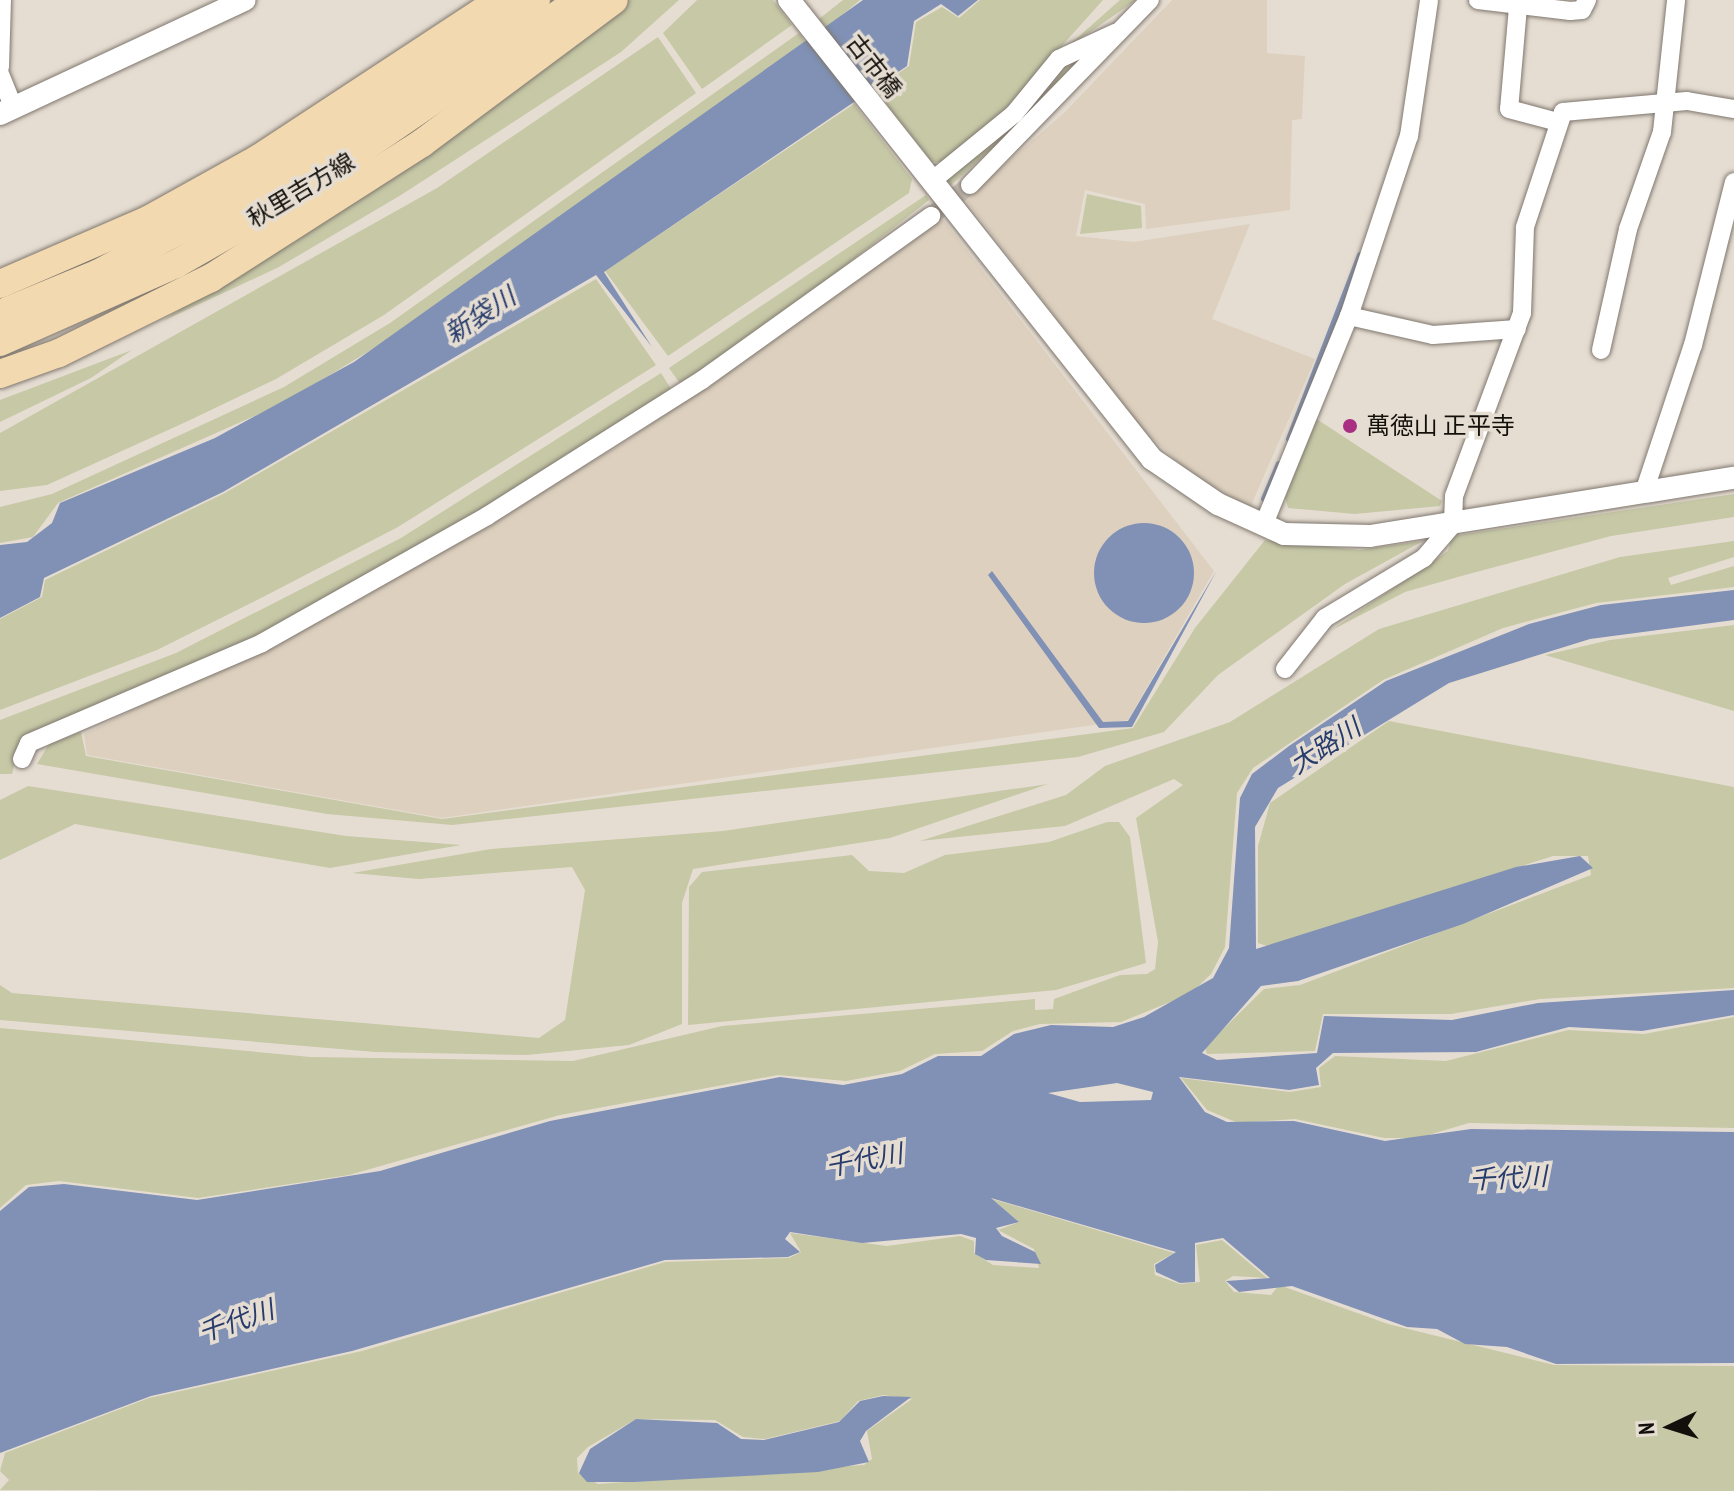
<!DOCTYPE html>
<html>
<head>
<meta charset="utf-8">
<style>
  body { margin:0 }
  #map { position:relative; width:1734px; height:1491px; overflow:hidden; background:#e6ddd2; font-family:"PT Sans Narrow","Noto Sans JP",sans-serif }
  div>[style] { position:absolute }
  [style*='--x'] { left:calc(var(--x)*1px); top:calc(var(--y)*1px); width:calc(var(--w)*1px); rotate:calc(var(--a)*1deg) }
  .built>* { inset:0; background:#ddd0bf }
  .green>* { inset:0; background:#c6c8a6 }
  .water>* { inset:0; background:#8091b5 }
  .round { border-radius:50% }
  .stream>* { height:6px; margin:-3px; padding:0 3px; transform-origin:3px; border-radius:3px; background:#8091b5 }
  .minor-tunnel>* { height:18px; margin-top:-9px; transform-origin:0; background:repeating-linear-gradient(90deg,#c6beb4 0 18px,transparent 0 27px) }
  .roads { filter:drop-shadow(0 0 2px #7f776e) drop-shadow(0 0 2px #7f776e) }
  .minor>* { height:18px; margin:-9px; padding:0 9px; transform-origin:9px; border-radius:9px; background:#fff }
  .tertiary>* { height:22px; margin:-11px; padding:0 11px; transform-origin:11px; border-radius:11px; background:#fff }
  .primary>* { height:28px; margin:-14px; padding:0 14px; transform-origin:14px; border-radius:14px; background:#f2d9af }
  .dots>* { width:22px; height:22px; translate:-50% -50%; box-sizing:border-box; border:4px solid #e6ddd2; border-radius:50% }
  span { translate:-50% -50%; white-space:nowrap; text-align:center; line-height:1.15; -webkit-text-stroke:7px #e6ddd2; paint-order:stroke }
  .street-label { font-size:24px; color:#13100c }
  .poi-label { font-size:24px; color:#13100c }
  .left { translate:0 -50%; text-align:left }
  .water-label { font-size:26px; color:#273c6c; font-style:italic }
  .north { position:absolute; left:1630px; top:1387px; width:80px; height:80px; -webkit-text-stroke:6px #e6ddd2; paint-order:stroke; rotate:266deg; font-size:22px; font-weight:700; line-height:32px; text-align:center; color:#13100c }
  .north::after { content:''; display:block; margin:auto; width:28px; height:36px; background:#13100c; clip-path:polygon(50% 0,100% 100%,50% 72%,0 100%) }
</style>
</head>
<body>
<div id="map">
  <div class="built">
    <i style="clip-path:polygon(1172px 0,1267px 0,1267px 53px,1305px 56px,1302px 119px,1292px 120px,1290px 210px,1146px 229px,1145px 204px,1085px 190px,1076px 236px,1134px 242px,1250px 224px,1212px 319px,1315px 359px,1250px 508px,1191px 474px,1139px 426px,965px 199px,1065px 112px)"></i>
    <i style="clip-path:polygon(942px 218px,1214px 571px,1128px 720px,442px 818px,87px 755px,84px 734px,347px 605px,622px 444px)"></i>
  </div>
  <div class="green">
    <i style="clip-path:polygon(624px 0,679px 0,621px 52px,401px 195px,279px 267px,163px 321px)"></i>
    <i style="clip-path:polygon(697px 0,773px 0,792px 25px,702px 89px,663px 33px)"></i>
    <i style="clip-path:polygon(843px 0,860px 0,827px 28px,819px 19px)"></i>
    <i style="clip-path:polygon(980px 0,1103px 0,999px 116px,949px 162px,932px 162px,875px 89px,909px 66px,916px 22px,942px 7px,959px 18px)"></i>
    <i style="clip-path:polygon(1120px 0,1136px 0,1067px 48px,1068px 46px)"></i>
    <i style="clip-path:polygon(799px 33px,806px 44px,395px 335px,286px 402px,58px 503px,33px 537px,0 543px,0 507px,52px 494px,284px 387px,390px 323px)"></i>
    <i style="clip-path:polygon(658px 37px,696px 93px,384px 315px,276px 379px,188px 421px,47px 485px,0 491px,0 433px,437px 188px)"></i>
    <i style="clip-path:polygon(1085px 52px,1052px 96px,951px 185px,945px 177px,1063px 61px)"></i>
    <i style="clip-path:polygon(854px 104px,912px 179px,909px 193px,668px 356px,605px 271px)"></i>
    <i style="clip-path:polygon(1087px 194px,1141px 206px,1142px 228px,1080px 234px)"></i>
    <i style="clip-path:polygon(926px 195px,929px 200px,837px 272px,681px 385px,669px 368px)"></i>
    <i style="clip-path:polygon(596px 279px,656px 365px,398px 527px,263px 597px,157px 650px,0 710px,0 619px,42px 597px,45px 580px,225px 493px)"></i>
    <i style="clip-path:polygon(132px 350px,91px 378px,0 422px,0 400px)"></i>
    <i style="clip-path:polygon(661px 373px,673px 392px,482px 512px,262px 635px,21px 738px,12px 774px,0 774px,0 720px,176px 653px,401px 538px)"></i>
    <i style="clip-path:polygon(1315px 418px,1442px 501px,1440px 506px,1355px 514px,1288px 508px,1285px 497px)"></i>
    <i style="clip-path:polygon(1734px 494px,1734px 517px,1611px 536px,1465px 575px,1405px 592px,1330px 631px,1448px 551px,1452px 536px)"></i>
    <i style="clip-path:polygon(1265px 540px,1359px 550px,1423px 541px,1345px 584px,1218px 675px,1164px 732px,1078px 757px,452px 825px,327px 814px,37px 764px,49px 744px,81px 732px,86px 756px,442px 819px,1133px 728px,1195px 628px)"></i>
    <i style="clip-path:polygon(1734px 541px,1734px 557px,1668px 578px,1671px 585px,1734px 566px,1734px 587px,1596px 603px,1503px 628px,1383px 680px,1253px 768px,1237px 793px,1225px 947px,1211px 974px,1190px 994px,1121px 1022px,1040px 1024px,1013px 1031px,982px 1051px,935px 1054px,900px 1071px,846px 1081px,778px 1075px,560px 1115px,349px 1175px,198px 1198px,59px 1181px,26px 1185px,0 1208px,0 1028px,311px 1057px,573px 1061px,722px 1026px,1035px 999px,1035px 1010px,1053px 1009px,1054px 999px,1120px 975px,1147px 974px,1155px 969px,1158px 942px,1136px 818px,1183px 785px,1174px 779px,1065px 826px,920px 841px,1066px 795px,1105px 766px,1230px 722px,1379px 629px,1620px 557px)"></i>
    <i style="clip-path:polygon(1734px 625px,1734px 711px,1545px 655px,1610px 640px)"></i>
    <i style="clip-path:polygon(1389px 721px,1734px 787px,1734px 988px,1540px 999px,1451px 1014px,1323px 1014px,1315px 1051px,1207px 1054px,1205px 1047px,1264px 989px,1300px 985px,1591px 875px,1588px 856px,1553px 856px,1270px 947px,1258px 943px,1258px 846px,1270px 803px)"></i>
    <i style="clip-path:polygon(1048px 784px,890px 838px,693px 869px,682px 903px,682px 1024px,629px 1045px,527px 1055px,375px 1052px,0 1020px,0 985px,12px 993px,539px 1038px,565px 1020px,585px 890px,572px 867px,419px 879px,352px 873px,491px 849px,723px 831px)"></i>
    <i style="clip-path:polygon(28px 786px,346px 836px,461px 845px,330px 868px,75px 824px,0 860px,0 800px)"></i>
    <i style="clip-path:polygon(1107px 822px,1119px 822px,1130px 837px,1146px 963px,1056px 990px,688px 1025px,689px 887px,702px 872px,852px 855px,869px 871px,904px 873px,945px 855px,1049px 842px)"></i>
    <i style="clip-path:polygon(1734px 1017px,1734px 1128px,1469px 1123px,1418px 1138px,1384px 1138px,1295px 1119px,1238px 1123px,1207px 1110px,1181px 1078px,1290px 1092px,1321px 1087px,1319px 1068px,1335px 1056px,1446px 1061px,1568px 1030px,1644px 1034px)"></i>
    <i style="clip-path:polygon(evenodd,992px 1199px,1174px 1253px,1154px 1264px,1155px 1275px,1180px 1284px,1200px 1282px,1196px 1245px,1222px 1240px,1267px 1278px,1233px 1276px,1225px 1281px,1234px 1292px,1271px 1295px,1279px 1285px,1388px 1324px,1554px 1365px,1734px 1366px,1734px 1491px,0 1490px,9px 1480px,0 1471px,5px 1453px,149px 1398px,362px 1351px,665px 1262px,789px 1258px,801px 1252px,790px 1233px,887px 1246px,960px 1236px,974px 1241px,974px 1253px,993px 1265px,1039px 1268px,1034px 1249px,998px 1230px,1019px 1222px,992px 1199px,883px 1395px,912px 1399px,867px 1431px,872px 1459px,864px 1465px,598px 1484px,578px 1473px,577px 1458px,588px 1447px,636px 1419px,715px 1420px,743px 1437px,765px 1439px,840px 1421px,858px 1401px,883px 1395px)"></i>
  </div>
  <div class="water">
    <i style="clip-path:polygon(863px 0,978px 0,958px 16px,941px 4px,914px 21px,907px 66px,604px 272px,652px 347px,596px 275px,223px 492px,44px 578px,40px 597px,0 618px,0 545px,27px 542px,52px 523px,60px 503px,215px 438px,354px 362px)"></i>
    <i class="round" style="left:1094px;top:523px;width:100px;height:100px"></i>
    <i style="clip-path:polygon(1217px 570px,1132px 727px,1099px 728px,988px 575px,992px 571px,1103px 722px,1128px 721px)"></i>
    <i style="clip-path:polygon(evenodd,1734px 590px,1734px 620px,1590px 639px,1449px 683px,1278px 788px,1255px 827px,1256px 949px,1516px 867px,1580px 856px,1593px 868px,1463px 924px,1298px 981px,1261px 986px,1202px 1053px,1217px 1060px,1317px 1053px,1324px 1016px,1452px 1020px,1538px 1003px,1734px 990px,1734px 1015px,1642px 1031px,1569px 1027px,1476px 1052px,1333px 1053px,1316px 1068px,1319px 1085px,1289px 1090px,1179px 1077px,1205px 1112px,1227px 1122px,1294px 1121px,1385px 1141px,1471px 1129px,1734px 1132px,1734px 1363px,1556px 1364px,1507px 1347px,1465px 1344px,1437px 1329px,1407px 1327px,1292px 1286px,1239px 1292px,1226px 1281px,1270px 1278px,1223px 1238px,1195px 1243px,1195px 1282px,1180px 1283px,1156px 1272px,1155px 1265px,1176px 1252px,991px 1198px,1019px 1222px,996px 1228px,1002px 1236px,1035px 1252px,1041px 1264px,986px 1260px,975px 1254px,976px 1238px,961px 1234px,862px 1243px,790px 1232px,785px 1239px,800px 1252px,788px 1257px,665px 1260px,352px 1351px,151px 1396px,0 1453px,0 1211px,29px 1187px,64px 1184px,197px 1200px,380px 1171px,550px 1121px,780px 1077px,843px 1085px,902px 1074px,938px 1056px,981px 1056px,1014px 1034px,1051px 1025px,1113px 1027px,1144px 1017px,1213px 978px,1229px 948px,1240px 798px,1252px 774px,1289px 746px,1386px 681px,1529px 624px,1601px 605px,1734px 590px,1117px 1083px,1153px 1092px,1151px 1100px,1080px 1102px,1048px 1093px,1117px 1083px)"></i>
    <i style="clip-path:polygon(883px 1396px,911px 1397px,866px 1431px,860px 1441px,869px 1462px,818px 1472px,634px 1482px,587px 1482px,579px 1473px,590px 1449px,636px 1419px,717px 1423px,741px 1439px,764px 1440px,839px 1422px,860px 1401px)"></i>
  </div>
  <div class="stream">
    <i style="--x:1289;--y:439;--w:197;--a:-68.9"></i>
    <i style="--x:1264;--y:499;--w:38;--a:-67"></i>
  </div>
  <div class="minor-tunnel">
    <i style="--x:931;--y:216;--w:50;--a:-38.5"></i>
  </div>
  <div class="roads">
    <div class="minor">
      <i style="--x:1478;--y:0;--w:93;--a:6.8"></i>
      <i style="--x:1570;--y:11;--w:12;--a:-5"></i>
      <i style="--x:1582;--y:10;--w:11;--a:-63"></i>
      <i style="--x:1518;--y:7;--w:102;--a:95"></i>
      <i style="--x:1509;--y:109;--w:51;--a:14.9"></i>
      <i style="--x:0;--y:67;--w:67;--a:-88.3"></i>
      <i style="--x:0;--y:74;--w:37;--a:68"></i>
      <i style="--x:933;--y:180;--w:104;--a:-39.2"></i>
      <i style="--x:1014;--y:114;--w:71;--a:-50.7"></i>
      <i style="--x:1059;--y:59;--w:62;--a:-24.9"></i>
      <i style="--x:970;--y:185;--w:258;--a:-45.8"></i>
      <i style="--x:1349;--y:316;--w:86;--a:12.7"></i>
      <i style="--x:1433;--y:335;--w:84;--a:-4.1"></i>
      <i style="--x:1601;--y:350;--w:124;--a:-77.4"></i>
      <i style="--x:1628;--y:229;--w:103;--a:-70.7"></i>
      <i style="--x:1662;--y:132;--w:133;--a:-83.9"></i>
      <i style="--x:1644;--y:492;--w:155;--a:-71.6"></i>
      <i style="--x:1693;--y:345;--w:168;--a:-75.9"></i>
      <i style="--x:1264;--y:524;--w:225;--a:-67.8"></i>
      <i style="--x:1349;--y:316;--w:190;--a:-71.6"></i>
      <i style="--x:1409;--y:136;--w:137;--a:-81.6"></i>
      <i style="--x:1285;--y:669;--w:65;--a:-51.9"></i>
      <i style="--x:1325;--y:618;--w:116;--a:-31.2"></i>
      <i style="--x:1424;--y:558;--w:45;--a:-49.5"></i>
      <i style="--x:1453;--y:524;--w:28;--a:-88"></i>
      <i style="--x:1454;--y:496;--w:195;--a:-69.6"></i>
      <i style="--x:1522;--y:313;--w:86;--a:-88"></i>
      <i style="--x:1525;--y:227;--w:121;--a:-71.7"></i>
      <i style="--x:1563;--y:112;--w:124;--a:-5.1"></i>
      <i style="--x:1687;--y:101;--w:48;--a:9.7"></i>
      <i style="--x:22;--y:759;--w:17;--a:-66"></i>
      <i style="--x:29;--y:743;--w:254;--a:-23.2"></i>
      <i style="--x:262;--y:643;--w:258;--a:-29.4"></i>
      <i style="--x:487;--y:516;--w:254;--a:-32.3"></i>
      <i style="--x:702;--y:380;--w:282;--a:-35.6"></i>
    </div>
    <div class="tertiary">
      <i style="--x:789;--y:0;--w:585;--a:51.66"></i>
      <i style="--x:1152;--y:459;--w:80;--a:34.3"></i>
      <i style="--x:1218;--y:504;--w:72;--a:24.4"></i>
      <i style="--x:1284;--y:534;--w:86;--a:1.3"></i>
      <i style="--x:1370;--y:536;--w:369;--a:-9.1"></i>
      <i style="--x:0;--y:114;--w:270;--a:-25"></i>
    </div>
    <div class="primary">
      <i style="--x:0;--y:284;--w:163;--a:-23.4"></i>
      <i style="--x:150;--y:219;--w:124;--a:-29.1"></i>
      <i style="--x:258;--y:159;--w:290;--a:-33.3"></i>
      <i style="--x:0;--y:314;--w:105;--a:-22.4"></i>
      <i style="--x:97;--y:274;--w:173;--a:-27.9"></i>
      <i style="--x:250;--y:193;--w:345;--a:-34"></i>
      <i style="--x:0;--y:342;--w:193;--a:-23.9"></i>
      <i style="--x:176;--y:264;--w:127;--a:-29.8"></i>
      <i style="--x:286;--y:201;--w:356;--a:-34.4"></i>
      <i style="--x:0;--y:374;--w:63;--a:-19.6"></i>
      <i style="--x:59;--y:353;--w:169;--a:-26.3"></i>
      <i style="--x:211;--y:278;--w:250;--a:-32.6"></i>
      <i style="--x:422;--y:143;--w:239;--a:-36.7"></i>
    </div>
  </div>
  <div class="dots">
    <i style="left:1350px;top:426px;background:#a92f83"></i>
  </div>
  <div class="street-label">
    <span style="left:874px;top:66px;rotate:52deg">古市橋</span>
    <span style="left:301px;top:190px;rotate:-31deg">秋里吉方線</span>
  </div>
  <div class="poi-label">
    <span class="left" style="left:1366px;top:426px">萬徳山 正平寺</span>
  </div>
  <div class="water-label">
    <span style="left:480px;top:315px;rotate:-33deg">新袋川</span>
    <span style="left:1325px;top:746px;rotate:-33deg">大路川</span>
    <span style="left:864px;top:1160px;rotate:-11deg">千代川</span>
    <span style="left:1508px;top:1178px;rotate:-3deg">千代川</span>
    <span style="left:236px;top:1321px;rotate:-19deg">千代川</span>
  </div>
  <div class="north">N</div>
</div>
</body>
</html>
